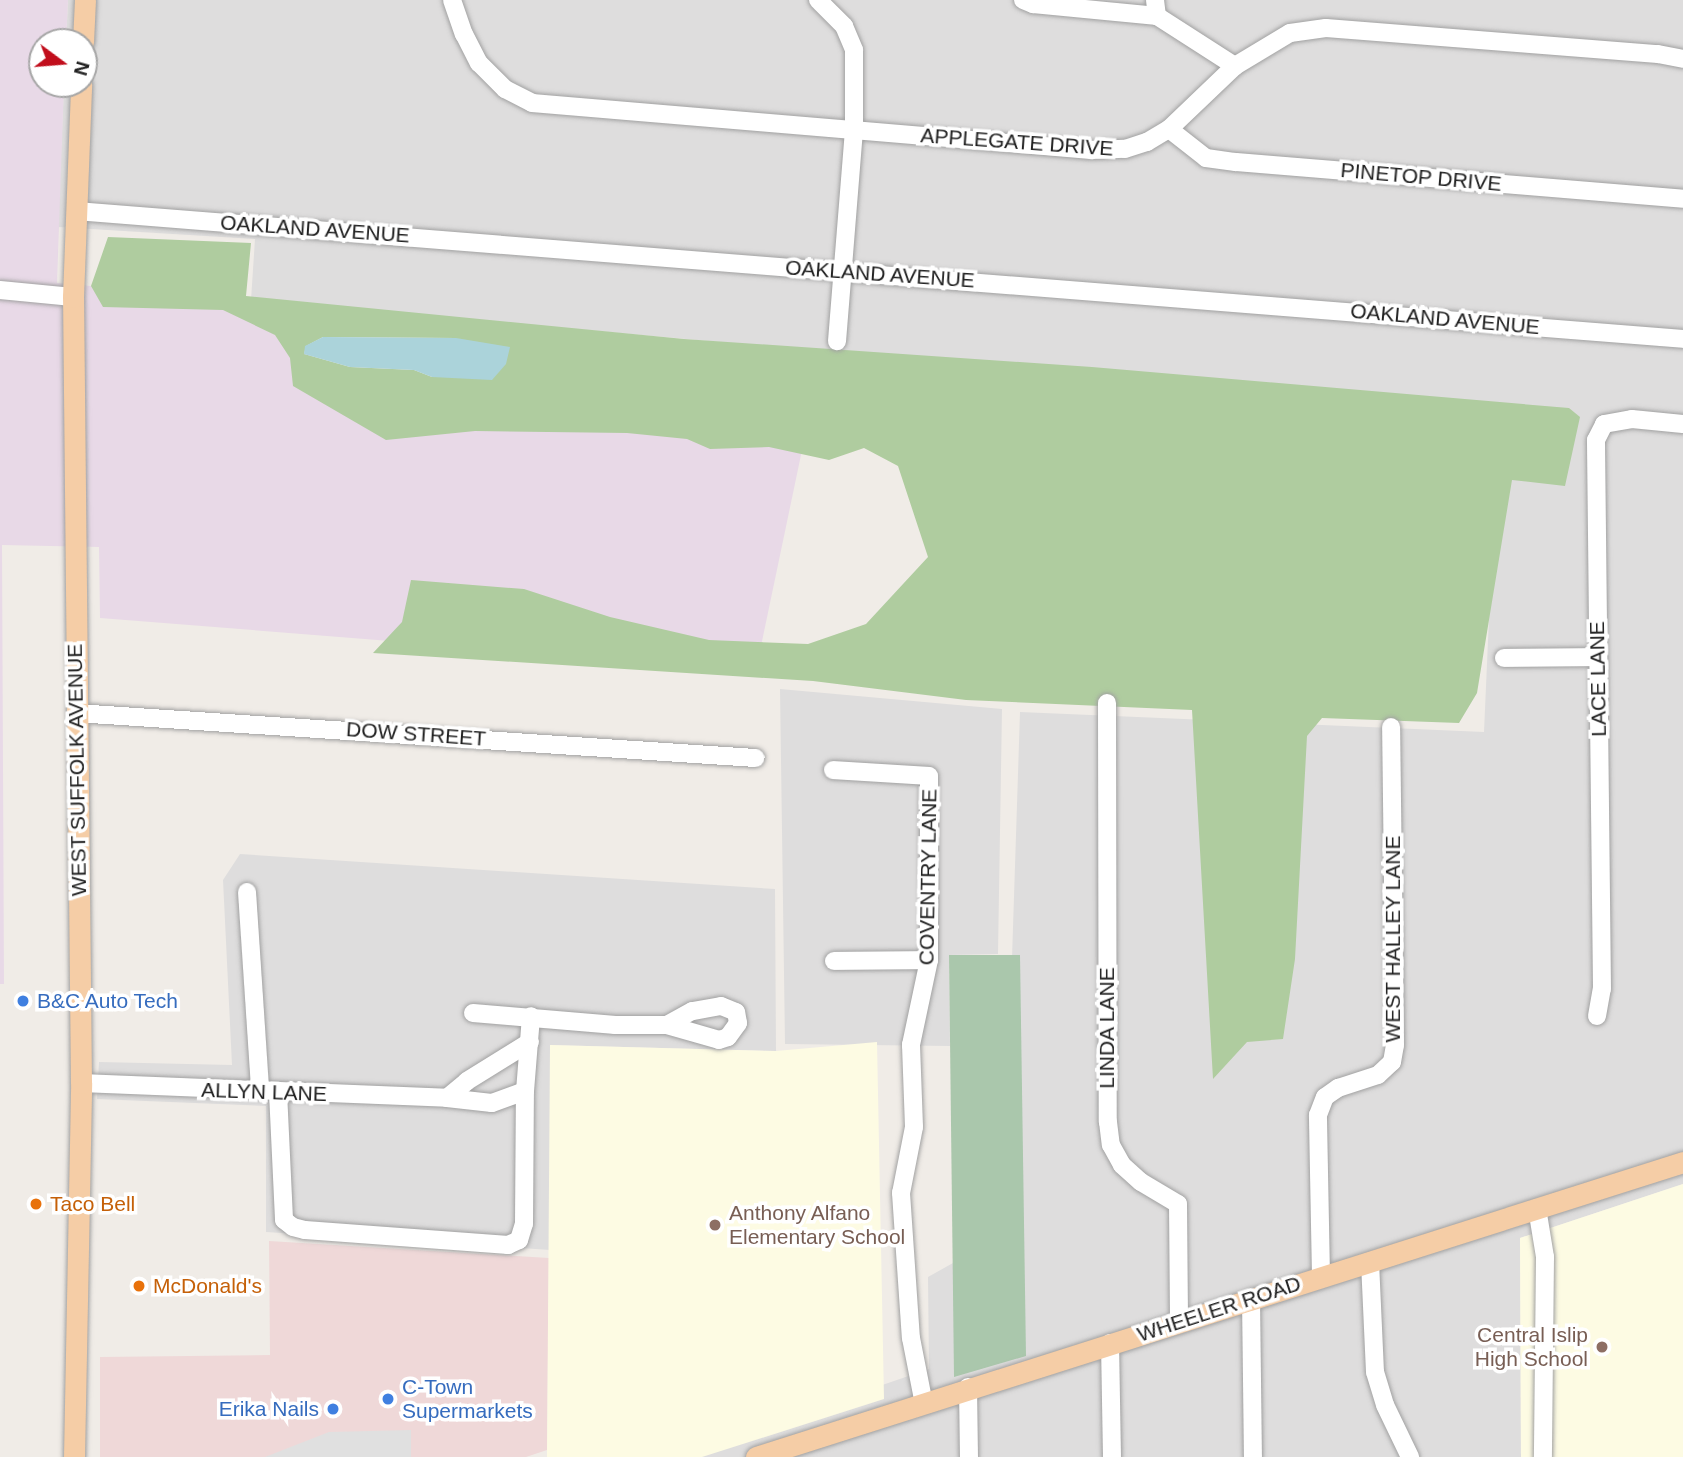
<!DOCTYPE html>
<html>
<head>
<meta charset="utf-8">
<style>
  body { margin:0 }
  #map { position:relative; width:1683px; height:1457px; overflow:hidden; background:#f0ece7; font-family:Arial,sans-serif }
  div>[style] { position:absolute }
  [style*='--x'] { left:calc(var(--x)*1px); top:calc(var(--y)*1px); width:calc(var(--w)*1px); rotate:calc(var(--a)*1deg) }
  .residential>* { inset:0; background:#dedddd }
  .commercial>* { inset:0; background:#efd8d8 }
  .industrial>* { inset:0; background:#e8d9e7 }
  .education>* { inset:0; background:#fdfbe3 }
  .forest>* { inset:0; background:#afcc9f }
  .cemetery>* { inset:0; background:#aac7ac }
  .parking>* { inset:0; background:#e0e0e0 }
  .water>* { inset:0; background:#abd3da }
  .roads { filter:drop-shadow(0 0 2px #a1a1a1) drop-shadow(0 0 2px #a1a1a1) }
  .minor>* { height:18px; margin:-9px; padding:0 9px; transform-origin:9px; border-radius:9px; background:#fff }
  .major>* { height:21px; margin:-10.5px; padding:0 10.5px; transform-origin:10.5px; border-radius:10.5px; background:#f5cda6 }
  .dots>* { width:19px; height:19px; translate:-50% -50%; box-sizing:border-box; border:4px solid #fff; border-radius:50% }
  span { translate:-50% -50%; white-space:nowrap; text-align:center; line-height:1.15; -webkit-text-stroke:7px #fff; paint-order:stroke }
  .street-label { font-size:21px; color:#202020 }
  .shop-label { font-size:21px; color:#366cbe }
  .left { translate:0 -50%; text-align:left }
  .right { translate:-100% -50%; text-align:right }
  .food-label { font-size:21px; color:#c56008 }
  .education-label { font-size:21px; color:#785e54 }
  .north { position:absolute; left:28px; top:28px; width:70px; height:70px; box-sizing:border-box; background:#fff; border:2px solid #a6a6a6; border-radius:50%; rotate:106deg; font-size:19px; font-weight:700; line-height:28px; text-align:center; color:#202020 }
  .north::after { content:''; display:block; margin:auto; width:24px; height:32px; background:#c10e1c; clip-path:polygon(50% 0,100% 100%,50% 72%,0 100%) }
</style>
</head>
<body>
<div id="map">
  <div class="residential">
    <i style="clip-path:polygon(68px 0,1683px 0,1683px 1184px,1520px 1238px,1521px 1457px,672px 1457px,929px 1369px,928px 1277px,1003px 1235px,1020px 712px,1484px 732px,1498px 412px,251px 300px,255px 239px,58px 227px,64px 84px,84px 84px,84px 42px,66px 42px)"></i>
    <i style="clip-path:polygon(780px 689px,1002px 709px,998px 954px,949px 955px,950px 1046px,785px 1044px)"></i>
    <i style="clip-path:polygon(240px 854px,775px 889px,776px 1051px,550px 1045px,551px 1250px,266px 1232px,266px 1106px,97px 1099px,99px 1062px,232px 1065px,223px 880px)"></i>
  </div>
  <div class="commercial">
    <i style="clip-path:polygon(269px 1241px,549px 1258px,547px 1450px,526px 1457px,100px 1457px,100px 1357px,270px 1355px)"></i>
  </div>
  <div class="industrial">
    <i style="clip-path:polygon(0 0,68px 0,66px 42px,42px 42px,42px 84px,64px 84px,57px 283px,314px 306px,307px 388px,806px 431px,756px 670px,100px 618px,99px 547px,2px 545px,4px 984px,0 984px)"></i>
  </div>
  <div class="education">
    <i style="clip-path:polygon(877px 1042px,884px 1399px,702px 1457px,547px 1457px,550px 1045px,776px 1051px)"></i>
    <i style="clip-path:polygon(1683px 1184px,1683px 1457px,1521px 1457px,1520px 1238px)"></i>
  </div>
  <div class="forest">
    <i style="clip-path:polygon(evenodd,108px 237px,251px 243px,246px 296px,684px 339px,1092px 367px,1569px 408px,1580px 417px,1565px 486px,1512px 480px,1477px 693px,1459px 723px,1322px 718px,1307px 736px,1295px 959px,1283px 1039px,1247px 1042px,1213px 1079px,1192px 710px,966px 700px,813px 681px,373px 653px,402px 622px,411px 580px,524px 589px,610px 617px,709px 640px,808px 644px,866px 624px,928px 557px,898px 466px,864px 448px,829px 460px,769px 447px,710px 449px,687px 439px,627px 433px,475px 431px,386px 440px,293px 386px,290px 358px,275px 335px,223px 310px,103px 307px,91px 286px,108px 237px,323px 337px,456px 338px,432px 377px,414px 370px,350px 367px,304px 354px,306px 346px,323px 337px)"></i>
  </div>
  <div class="cemetery">
    <i style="clip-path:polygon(949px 955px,1020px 955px,1026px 1356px,954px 1377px)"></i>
  </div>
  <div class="parking">
    <i style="clip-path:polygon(411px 1430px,411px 1457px,265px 1457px,329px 1432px)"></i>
  </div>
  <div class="water">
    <i style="clip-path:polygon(323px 337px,456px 338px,510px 347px,506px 364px,492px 380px,432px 377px,414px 370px,350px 367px,304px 354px,305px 346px)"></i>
  </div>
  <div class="roads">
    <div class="minor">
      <i style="--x:452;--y:0;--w:36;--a:71"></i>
      <i style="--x:464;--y:34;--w:33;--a:63"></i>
      <i style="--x:479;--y:63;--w:37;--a:45"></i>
      <i style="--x:505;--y:89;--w:30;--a:27"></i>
      <i style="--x:532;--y:103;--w:561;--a:4.81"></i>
      <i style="--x:1091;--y:150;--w:34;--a:-2"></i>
      <i style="--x:1125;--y:149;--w:23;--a:-18"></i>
      <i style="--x:1147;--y:142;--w:26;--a:-31"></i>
      <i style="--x:1169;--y:129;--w:91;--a:-43.7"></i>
      <i style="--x:1235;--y:66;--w:64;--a:-31"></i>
      <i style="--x:1290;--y:33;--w:36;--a:-8"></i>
      <i style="--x:1326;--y:28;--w:333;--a:4.5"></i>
      <i style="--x:1658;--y:54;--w:25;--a:11"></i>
      <i style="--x:818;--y:0;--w:37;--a:45"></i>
      <i style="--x:844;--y:26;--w:26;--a:67"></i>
      <i style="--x:854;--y:50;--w:80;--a:90"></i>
      <i style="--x:854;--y:130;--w:212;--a:94.6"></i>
      <i style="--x:1023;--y:0;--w:11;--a:22"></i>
      <i style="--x:1033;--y:4;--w:125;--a:5.5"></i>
      <i style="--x:1155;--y:0;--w:16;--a:83"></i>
      <i style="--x:1157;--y:16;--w:93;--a:32.7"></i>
      <i style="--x:1169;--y:129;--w:47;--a:38.1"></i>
      <i style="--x:1206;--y:158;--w:30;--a:8"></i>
      <i style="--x:1236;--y:162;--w:449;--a:4.7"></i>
      <i style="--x:76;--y:211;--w:1612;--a:4.55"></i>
      <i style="--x:0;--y:290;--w:73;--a:5.5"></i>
      <i style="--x:1504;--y:658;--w:93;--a:-0.6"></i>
      <i style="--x:1107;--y:703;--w:419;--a:89.9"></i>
      <i style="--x:1108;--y:1122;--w:23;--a:83"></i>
      <i style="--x:1111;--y:1145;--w:23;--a:61"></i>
      <i style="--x:1122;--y:1165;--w:25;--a:42"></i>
      <i style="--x:1141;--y:1182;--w:43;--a:30.7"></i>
      <i style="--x:1178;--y:1204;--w:117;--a:89.5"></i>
      <i style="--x:76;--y:713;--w:681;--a:3.79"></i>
      <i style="--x:833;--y:770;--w:96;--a:3.6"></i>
      <i style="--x:929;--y:776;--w:184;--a:90"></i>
      <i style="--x:929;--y:960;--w:87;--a:102"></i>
      <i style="--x:911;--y:1045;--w:82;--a:87.9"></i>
      <i style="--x:914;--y:1127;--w:67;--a:101.1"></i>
      <i style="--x:901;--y:1193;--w:145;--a:86.1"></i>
      <i style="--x:911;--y:1338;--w:67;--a:78.9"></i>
      <i style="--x:247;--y:892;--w:198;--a:86.2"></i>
      <i style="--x:834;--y:961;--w:95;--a:-0.6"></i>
      <i style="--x:473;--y:1013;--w:143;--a:4.8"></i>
      <i style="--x:615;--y:1025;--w:52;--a:0"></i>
      <i style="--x:667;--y:1025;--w:54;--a:16.1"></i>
      <i style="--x:719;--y:1040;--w:9;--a:-18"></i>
      <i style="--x:728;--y:1037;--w:17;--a:-54"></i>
      <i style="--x:738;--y:1023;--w:11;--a:-100"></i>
      <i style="--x:736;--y:1012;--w:16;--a:-158"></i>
      <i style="--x:721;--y:1006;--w:29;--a:170"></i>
      <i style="--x:692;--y:1011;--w:29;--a:151"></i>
      <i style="--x:1597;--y:1016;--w:27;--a:-80"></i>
      <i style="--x:1602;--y:989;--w:549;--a:-90.63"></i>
      <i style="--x:1596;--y:440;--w:18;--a:-63"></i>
      <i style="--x:1604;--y:424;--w:28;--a:-10"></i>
      <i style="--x:1632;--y:419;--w:51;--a:5.6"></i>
      <i style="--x:81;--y:1083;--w:366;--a:2.3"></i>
      <i style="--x:447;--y:1098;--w:45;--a:6.3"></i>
      <i style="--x:492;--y:1103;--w:35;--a:-20"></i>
      <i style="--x:278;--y:1092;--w:128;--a:87.3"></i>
      <i style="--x:284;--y:1220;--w:11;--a:38"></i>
      <i style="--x:293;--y:1227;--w:12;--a:14"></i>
      <i style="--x:305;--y:1230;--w:204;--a:4.2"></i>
      <i style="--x:508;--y:1245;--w:12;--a:-24"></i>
      <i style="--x:519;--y:1240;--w:17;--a:-73"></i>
      <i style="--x:524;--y:1224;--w:133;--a:-89.6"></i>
      <i style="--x:525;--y:1091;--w:75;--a:-85.4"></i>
      <i style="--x:447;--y:1098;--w:26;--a:-40"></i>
      <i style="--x:467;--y:1081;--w:74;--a:-31.8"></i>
      <i style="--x:1537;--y:1208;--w:50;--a:80.7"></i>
      <i style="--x:1545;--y:1257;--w:200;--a:90.6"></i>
      <i style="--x:1370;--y:1262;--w:110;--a:87.4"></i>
      <i style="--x:1375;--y:1372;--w:34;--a:73"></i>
      <i style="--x:1385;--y:1405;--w:58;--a:64.3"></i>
      <i style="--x:1321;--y:1276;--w:161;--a:-91.1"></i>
      <i style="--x:1318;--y:1115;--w:19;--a:-69"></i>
      <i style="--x:1325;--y:1097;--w:16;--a:-35"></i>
      <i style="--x:1338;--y:1088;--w:42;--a:-18"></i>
      <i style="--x:1378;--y:1075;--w:19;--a:-43"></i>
      <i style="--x:1392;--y:1062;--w:17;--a:-80"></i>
      <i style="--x:1395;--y:1045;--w:318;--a:-90.7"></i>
      <i style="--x:1251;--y:1298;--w:159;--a:89.3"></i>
      <i style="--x:1110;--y:1343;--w:114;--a:89"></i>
      <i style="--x:968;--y:1387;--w:70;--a:89.2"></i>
    </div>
    <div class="major">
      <i style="--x:83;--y:42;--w:42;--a:-87.3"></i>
      <i style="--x:74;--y:1457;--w:374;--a:-88.9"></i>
      <i style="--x:81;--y:1083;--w:786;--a:-90.58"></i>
      <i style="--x:73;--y:297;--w:213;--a:-87.8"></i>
      <i style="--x:756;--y:1457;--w:973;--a:-17.65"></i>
    </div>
  </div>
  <div class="dots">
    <i style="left:23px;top:1001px;background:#3f7fe0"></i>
    <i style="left:36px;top:1204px;background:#e8710a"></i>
    <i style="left:715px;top:1225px;background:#8d6e63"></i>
    <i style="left:139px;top:1286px;background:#e8710a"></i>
    <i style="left:1602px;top:1347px;background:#8d6e63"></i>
    <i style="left:388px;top:1399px;background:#3f7fe0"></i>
    <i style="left:333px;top:1409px;background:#3f7fe0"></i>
  </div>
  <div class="street-label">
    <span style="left:1017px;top:142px;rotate:4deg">APPLEGATE DRIVE</span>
    <span style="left:1421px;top:177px;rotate:5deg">PINETOP DRIVE</span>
    <span style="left:315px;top:229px;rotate:4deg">OAKLAND AVENUE</span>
    <span style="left:880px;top:274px;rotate:4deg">OAKLAND AVENUE</span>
    <span style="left:1445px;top:319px;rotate:5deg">OAKLAND AVENUE</span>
    <span style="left:1598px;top:679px;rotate:-91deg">LACE LANE</span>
    <span style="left:416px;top:734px;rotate:4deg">DOW STREET</span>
    <span style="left:77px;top:770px;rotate:-91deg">WEST SUFFOLK AVENUE</span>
    <span style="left:928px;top:877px;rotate:-89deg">COVENTRY LANE</span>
    <span style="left:1393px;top:939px;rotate:-90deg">WEST HALLEY LANE</span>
    <span style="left:1107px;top:1028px;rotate:-90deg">LINDA LANE</span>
    <span style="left:264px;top:1092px;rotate:2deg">ALLYN LANE</span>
    <span style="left:1219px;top:1309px;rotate:-18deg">WHEELER ROAD</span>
  </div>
  <div class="shop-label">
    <span class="left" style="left:37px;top:1001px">B&amp;C Auto Tech</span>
    <span class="left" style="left:402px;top:1399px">C‑Town<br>Supermarkets</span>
    <span class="right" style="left:319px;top:1409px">Erika Nails</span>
  </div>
  <div class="food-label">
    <span class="left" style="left:50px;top:1204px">Taco Bell</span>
    <span class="left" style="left:153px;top:1286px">McDonald's</span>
  </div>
  <div class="education-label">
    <span class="left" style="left:729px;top:1225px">Anthony Alfano<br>Elementary School</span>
    <span class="right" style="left:1588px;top:1347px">Central Islip<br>High School</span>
  </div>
  <div class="north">N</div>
</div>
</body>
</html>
